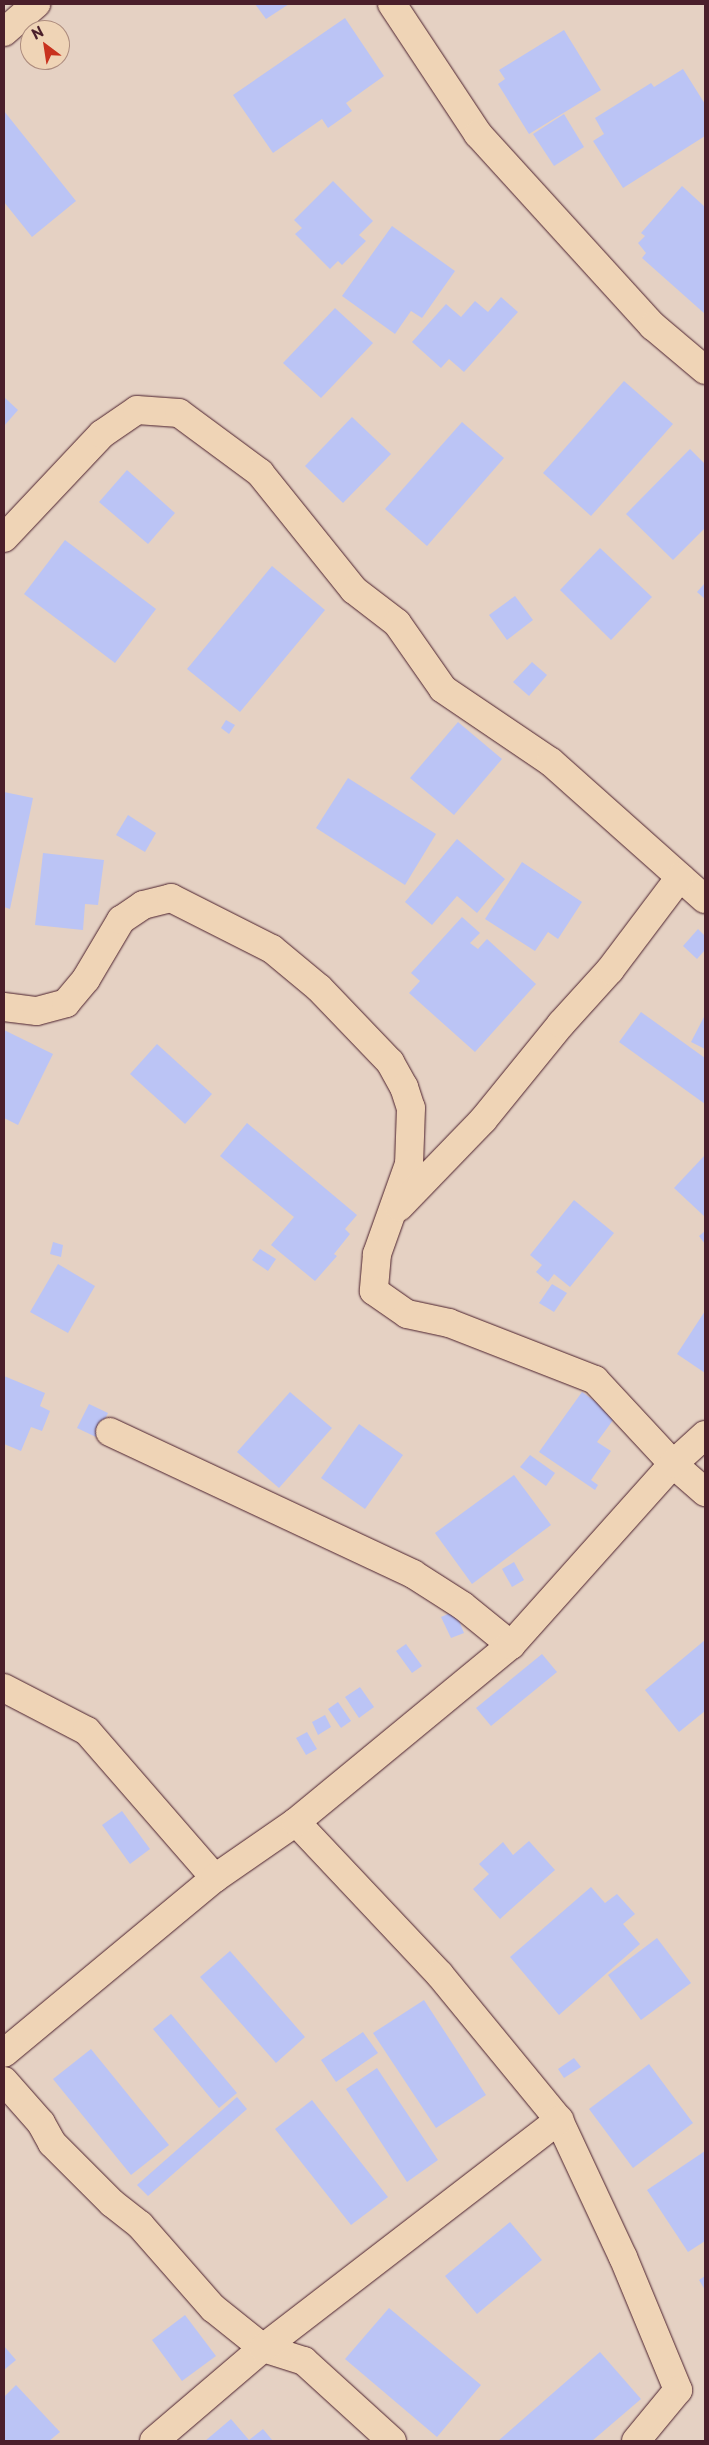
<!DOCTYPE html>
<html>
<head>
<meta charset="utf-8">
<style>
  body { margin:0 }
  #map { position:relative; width:709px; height:2445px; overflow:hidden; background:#e5d1c3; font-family:"Playpen Sans",sans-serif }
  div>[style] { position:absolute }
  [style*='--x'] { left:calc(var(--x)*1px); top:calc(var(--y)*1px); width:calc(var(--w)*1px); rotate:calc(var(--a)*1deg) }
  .building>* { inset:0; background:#bbc4f5 }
  .roads { filter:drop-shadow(0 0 1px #4a1f2b) drop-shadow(0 0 1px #4a1f2b) }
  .minor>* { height:28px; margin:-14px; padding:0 14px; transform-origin:14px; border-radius:14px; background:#efd4b6 }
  span { translate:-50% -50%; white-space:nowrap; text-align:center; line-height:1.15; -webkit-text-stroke:4px #efd4b6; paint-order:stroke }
  .frame { position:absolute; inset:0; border:5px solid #4a1f2b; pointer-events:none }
  .north { position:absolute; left:20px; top:20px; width:50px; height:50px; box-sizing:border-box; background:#efd4b6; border:1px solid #ad8c7e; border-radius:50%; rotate:329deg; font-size:14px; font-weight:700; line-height:20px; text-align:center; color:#4a1f2b }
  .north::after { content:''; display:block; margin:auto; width:18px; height:22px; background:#c8321e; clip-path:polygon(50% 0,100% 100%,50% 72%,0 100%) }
</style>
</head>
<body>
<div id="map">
  <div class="building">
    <i style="clip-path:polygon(255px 4px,289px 4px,266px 19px)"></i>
    <i style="clip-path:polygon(345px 18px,384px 76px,346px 103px,352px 111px,328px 128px,322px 119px,273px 153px,233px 95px)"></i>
    <i style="clip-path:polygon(564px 30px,601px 90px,529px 134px,498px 84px,505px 79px,499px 70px)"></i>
    <i style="clip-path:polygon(683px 69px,705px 104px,705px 136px,623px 188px,593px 141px,604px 134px,595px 118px,651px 83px,654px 87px)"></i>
    <i style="clip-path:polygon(4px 111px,76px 201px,32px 237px,4px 202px)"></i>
    <i style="clip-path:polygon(564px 114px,584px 147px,554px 166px,533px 134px)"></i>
    <i style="clip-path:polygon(333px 181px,373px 221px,359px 235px,366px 241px,342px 265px,338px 261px,330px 269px,295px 234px,302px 228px,294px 220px)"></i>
    <i style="clip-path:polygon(682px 186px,705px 207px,705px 314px,642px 258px,646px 253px,638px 243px,645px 236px,641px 233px)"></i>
    <i style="clip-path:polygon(392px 226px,455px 271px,422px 318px,411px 311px,395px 334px,342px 296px)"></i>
    <i style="clip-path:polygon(501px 297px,518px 312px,464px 372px,449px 359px,441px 368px,412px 342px,446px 304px,461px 317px,475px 301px,488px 312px)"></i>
    <i style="clip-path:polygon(335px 308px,373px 343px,321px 398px,283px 363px)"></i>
    <i style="clip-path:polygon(624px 381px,673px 424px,591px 516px,543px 473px)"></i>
    <i style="clip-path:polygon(4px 397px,18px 410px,4px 426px)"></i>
    <i style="clip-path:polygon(352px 417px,391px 454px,343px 503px,305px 466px)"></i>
    <i style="clip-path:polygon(462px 422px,504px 458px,427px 546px,385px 509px)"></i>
    <i style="clip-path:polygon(690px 449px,705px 464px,705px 528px,673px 560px,626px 514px)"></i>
    <i style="clip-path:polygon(127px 470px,175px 513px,148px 544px,99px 502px)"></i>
    <i style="clip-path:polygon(65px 540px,156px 609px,115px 663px,24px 594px)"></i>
    <i style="clip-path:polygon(600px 548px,652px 597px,611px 640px,560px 590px)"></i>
    <i style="clip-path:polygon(272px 566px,325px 610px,240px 712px,187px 669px)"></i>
    <i style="clip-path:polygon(705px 583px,705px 599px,697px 592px)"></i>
    <i style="clip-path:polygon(515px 596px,533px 620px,507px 640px,489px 615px)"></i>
    <i style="clip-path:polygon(532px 662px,547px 675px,529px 696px,513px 682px)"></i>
    <i style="clip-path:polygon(226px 720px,235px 725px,229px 734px,221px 728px)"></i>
    <i style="clip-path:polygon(458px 722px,502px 759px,454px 815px,410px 778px)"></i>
    <i style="clip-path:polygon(348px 778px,436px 834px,405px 885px,316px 828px)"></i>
    <i style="clip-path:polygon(4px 792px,33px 798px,10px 909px,4px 907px)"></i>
    <i style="clip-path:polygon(128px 815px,156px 833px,145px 852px,116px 835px)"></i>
    <i style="clip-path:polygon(457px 839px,505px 879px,477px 913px,457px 896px,432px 925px,405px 902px)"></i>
    <i style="clip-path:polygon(43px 853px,104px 860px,98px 905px,85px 904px,83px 930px,35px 925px)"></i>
    <i style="clip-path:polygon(522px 862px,582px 902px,558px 939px,548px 932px,535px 951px,485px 919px)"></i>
    <i style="clip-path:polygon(462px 917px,480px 933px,470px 943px,478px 949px,487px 939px,536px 984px,475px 1052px,409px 993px,420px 981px,411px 973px)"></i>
    <i style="clip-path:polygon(698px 929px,705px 936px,705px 950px,697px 959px,683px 946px)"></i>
    <i style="clip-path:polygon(641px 1012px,705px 1058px,705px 1104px,619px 1042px)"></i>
    <i style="clip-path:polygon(705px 1015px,705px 1049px,691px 1042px)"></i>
    <i style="clip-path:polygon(4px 1030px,53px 1054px,18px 1125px,4px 1118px)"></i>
    <i style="clip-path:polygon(157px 1044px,212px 1094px,185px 1124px,130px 1074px)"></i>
    <i style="clip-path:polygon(247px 1123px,357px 1215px,345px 1229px,350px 1234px,334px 1254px,337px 1256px,315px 1281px,271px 1245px,294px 1217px,220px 1156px)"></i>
    <i style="clip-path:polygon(705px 1155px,705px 1217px,674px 1188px)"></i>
    <i style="clip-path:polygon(574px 1200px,614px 1233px,570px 1287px,554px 1274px,548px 1282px,536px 1272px,542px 1265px,530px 1255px)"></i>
    <i style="clip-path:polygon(705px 1231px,705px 1244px,699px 1236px)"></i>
    <i style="clip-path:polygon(53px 1242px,63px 1245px,61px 1257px,50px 1254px)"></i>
    <i style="clip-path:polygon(260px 1249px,276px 1259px,268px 1271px,252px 1260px)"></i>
    <i style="clip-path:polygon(58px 1264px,95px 1286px,68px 1333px,30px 1312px)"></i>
    <i style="clip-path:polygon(552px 1284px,567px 1293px,554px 1312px,539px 1303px)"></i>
    <i style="clip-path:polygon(705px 1311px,705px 1373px,677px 1354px)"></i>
    <i style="clip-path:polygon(4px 1376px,45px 1393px,40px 1406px,50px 1411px,42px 1431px,31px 1427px,21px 1451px,4px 1444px)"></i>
    <i style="clip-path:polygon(290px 1392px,332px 1428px,279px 1488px,237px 1452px)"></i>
    <i style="clip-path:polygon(582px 1392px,616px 1416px,597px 1442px,611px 1451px,591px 1480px,598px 1485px,595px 1490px,539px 1452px)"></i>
    <i style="clip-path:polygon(89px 1404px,108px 1413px,96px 1437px,77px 1428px)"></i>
    <i style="clip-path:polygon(359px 1424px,403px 1455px,365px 1509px,321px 1478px)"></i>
    <i style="clip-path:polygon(530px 1455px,555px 1473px,546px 1486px,520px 1467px)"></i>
    <i style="clip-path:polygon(514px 1475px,551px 1525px,472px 1584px,435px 1533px)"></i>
    <i style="clip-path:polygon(514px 1562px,524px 1580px,512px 1587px,502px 1569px)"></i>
    <i style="clip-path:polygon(455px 1611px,464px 1633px,451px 1638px,441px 1617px)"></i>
    <i style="clip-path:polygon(705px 1640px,705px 1711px,679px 1732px,645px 1690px)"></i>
    <i style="clip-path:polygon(406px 1644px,422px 1666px,412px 1673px,396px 1651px)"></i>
    <i style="clip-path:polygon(542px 1654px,557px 1672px,491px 1726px,476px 1708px)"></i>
    <i style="clip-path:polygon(360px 1687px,374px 1707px,359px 1718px,345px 1697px)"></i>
    <i style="clip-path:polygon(338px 1702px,351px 1721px,341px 1728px,328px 1709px)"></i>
    <i style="clip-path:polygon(325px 1715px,331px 1727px,318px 1735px,312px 1722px)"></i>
    <i style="clip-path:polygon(307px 1732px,317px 1749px,306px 1755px,296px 1738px)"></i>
    <i style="clip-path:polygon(122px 1811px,150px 1849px,130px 1864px,102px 1825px)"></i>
    <i style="clip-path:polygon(529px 1841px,555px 1870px,500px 1919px,473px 1889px,489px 1874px,479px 1864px,503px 1842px,513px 1855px)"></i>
    <i style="clip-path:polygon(591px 1887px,605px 1903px,617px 1894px,635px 1914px,623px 1924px,640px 1944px,559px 2015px,510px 1957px)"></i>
    <i style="clip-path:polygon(657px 1938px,691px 1983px,641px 2020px,608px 1975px)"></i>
    <i style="clip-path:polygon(230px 1951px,305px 2037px,276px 2063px,200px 1977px)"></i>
    <i style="clip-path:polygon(424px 2000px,486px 2095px,436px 2128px,373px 2033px)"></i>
    <i style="clip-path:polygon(171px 2014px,237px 2093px,219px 2108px,153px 2029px)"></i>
    <i style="clip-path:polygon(363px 2032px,378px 2053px,336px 2082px,321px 2060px)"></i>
    <i style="clip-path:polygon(91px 2049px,169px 2145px,131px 2175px,53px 2079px)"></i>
    <i style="clip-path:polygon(574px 2058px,581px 2067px,564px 2078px,558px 2069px)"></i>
    <i style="clip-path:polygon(649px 2064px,693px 2123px,633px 2168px,589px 2109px)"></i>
    <i style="clip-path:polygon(377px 2068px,438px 2160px,407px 2182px,346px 2089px)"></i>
    <i style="clip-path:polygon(237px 2097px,247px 2109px,148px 2196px,137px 2185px)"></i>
    <i style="clip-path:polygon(312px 2100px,388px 2197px,351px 2225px,275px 2129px)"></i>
    <i style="clip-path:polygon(705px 2151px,705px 2241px,688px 2252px,647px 2190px)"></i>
    <i style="clip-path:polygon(510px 2222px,542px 2260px,477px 2314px,445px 2276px)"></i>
    <i style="clip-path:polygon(705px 2276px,705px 2290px,699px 2280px)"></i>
    <i style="clip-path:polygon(389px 2308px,481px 2385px,437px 2437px,345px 2359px)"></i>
    <i style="clip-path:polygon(185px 2315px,216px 2356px,182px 2381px,152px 2340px)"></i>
    <i style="clip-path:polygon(4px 2346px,16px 2360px,4px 2370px)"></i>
    <i style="clip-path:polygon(600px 2352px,641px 2399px,592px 2441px,498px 2441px)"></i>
    <i style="clip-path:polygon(16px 2385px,60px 2432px,49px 2441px,4px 2441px,4px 2397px)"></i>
    <i style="clip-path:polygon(231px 2419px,249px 2440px,263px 2429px,273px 2441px,205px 2441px)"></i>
  </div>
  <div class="roads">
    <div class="minor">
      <i style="--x:392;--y:4;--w:156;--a:56.5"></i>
      <i style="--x:478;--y:134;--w:260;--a:47.7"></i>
      <i style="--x:653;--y:326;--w:68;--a:40.2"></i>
      <i style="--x:4;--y:32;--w:43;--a:-41.2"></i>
      <i style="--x:4;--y:538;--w:143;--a:-46.7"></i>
      <i style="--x:102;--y:434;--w:42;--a:-34.4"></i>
      <i style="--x:137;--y:410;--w:42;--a:4.1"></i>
      <i style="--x:179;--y:413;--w:101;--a:36.5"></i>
      <i style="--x:260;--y:473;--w:150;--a:51.2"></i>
      <i style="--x:354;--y:590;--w:54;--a:37.5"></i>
      <i style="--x:397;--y:623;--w:80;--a:55.1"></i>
      <i style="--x:443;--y:689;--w:130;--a:34.1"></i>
      <i style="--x:551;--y:762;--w:206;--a:41.7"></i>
      <i style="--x:4;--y:1007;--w:33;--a:7"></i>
      <i style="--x:37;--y:1011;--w:30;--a:-15"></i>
      <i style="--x:66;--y:1003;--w:31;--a:-50"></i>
      <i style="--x:86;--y:979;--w:69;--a:-59.3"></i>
      <i style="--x:121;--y:920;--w:27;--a:-34"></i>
      <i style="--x:143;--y:905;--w:29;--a:-14"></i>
      <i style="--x:171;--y:898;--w:113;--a:26.8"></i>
      <i style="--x:272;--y:949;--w:61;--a:39.7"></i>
      <i style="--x:319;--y:988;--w:103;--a:46.2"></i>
      <i style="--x:390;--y:1062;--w:29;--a:61"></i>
      <i style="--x:404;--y:1087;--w:22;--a:72"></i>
      <i style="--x:411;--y:1108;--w:56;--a:92"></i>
      <i style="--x:409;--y:1164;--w:96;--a:109.6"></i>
      <i style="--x:377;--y:1254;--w:37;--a:95"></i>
      <i style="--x:374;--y:1291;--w:40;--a:34.9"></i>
      <i style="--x:407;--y:1314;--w:43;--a:12.1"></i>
      <i style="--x:449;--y:1323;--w:157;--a:21.3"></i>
      <i style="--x:595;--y:1380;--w:115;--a:47.1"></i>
      <i style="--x:673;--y:1464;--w:43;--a:41.2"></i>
      <i style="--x:399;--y:1207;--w:121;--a:-46"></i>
      <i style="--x:483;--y:1120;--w:124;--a:-50.9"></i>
      <i style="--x:561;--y:1024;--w:73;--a:-47.8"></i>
      <i style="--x:610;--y:970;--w:116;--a:-53"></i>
      <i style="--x:110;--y:1432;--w:335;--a:25.1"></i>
      <i style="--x:413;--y:1574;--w:59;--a:32.6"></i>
      <i style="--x:463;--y:1606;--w:62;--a:39.1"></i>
      <i style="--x:4;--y:1688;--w:93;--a:27.4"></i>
      <i style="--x:87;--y:1731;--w:195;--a:49"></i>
      <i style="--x:296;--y:1822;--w:210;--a:46.7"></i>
      <i style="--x:440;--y:1975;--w:188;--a:50.6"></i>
      <i style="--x:559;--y:2120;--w:151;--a:65"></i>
      <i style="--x:623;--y:2257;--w:144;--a:67.5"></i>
      <i style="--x:678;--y:2390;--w:66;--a:129.5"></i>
      <i style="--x:4;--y:2053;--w:274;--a:-39.7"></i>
      <i style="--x:215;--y:1878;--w:98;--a:-34.7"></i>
      <i style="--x:296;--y:1822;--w:278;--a:-39.5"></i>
      <i style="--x:511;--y:1645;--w:243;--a:-48.2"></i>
      <i style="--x:673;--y:1464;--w:43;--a:-42.2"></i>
      <i style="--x:4;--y:2081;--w:56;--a:48.6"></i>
      <i style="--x:41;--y:2123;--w:23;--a:61"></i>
      <i style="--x:52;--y:2143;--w:85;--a:45"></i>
      <i style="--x:112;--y:2203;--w:36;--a:38"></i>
      <i style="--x:140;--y:2225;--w:111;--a:48.7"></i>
      <i style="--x:213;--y:2308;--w:64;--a:38.7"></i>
      <i style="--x:263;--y:2348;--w:43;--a:17.6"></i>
      <i style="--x:304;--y:2361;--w:119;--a:42.3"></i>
      <i style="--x:154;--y:2441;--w:143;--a:-40.5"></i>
      <i style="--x:263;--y:2348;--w:374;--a:-37.6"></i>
    </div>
  </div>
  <div class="frame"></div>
  <div class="north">N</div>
</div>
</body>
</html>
